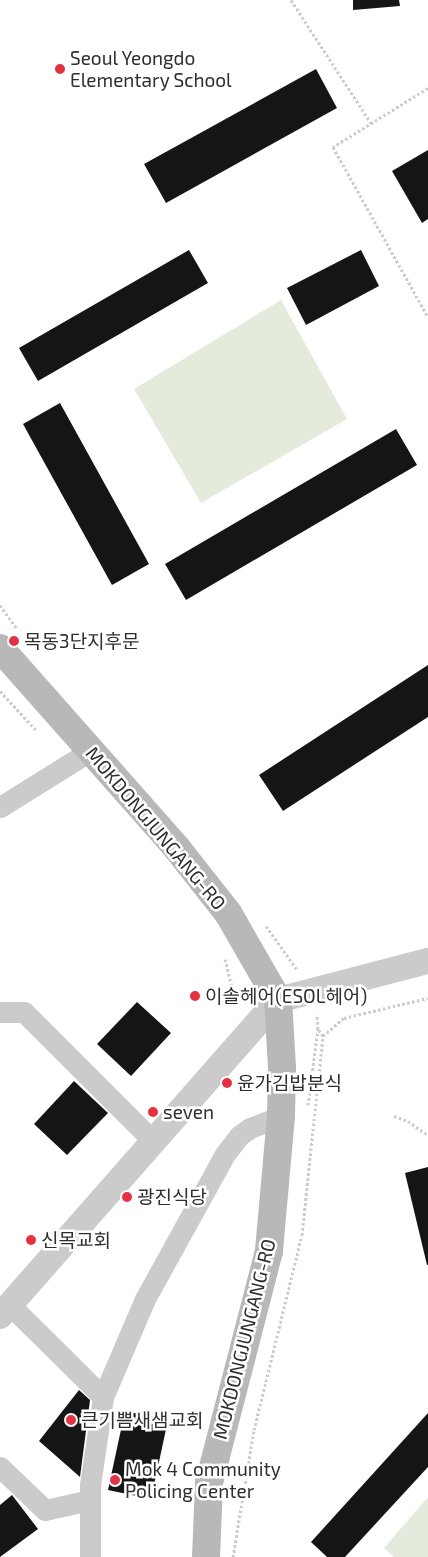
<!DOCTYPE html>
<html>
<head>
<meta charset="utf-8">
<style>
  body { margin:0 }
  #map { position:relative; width:428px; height:1557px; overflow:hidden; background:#fff; font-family:"Exo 2","Noto Sans KR",sans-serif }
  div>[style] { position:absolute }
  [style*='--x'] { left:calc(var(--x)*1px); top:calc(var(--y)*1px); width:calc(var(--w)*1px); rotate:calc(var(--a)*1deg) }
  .green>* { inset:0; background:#e4ebdc }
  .building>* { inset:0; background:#151515 }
  .path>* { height:3px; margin-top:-1.5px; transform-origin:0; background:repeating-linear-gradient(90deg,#cbcbcb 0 2.5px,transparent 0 5px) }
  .minor>* { height:21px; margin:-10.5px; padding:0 10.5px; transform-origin:10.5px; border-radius:10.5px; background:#cbcbcb }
  .tertiary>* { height:26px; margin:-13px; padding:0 13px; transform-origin:13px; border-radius:13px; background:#cbcbcb }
  .secondary>* { height:28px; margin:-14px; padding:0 14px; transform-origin:14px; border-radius:14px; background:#b8b8b8 }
  .dots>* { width:14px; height:14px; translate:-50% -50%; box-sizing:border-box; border:2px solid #fff; border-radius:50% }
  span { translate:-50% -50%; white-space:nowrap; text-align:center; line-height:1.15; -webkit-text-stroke:5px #fff; paint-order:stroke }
  .poi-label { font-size:19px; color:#2e2e2e }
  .left { translate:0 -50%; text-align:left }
  .street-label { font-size:19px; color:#2e2e2e }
</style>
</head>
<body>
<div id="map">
  <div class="green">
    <i style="clip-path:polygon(281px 300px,347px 419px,201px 503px,134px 389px)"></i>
    <i style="clip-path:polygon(428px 1497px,428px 1557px,394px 1557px,384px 1548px)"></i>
  </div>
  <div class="building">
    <i style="clip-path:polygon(353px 0,399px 0,400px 6px,353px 10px)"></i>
    <i style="clip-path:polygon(316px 69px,337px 108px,166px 203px,144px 164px)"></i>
    <i style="clip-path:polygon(428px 150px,428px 219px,422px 223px,392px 171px)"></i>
    <i style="clip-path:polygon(189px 250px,208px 283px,38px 381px,19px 348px)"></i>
    <i style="clip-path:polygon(361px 250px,379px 286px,306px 325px,287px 288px)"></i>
    <i style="clip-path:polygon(60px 403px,149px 564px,112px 585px,23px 424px)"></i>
    <i style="clip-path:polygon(396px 429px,417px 465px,186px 600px,165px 564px)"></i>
    <i style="clip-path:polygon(428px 665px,428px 717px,283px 811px,259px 775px)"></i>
    <i style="clip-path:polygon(137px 1002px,171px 1033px,131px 1076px,97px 1044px)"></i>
    <i style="clip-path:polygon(74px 1081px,108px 1113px,67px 1155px,34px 1124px)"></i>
    <i style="clip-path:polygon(428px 1167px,428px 1265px,427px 1265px,405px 1173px)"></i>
    <i style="clip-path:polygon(79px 1390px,90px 1400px,80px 1477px,39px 1441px)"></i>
    <i style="clip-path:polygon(125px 1411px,168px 1420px,151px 1499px,108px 1490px)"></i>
    <i style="clip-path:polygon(428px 1413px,428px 1467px,345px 1557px,327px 1557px,311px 1542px)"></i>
    <i style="clip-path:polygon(12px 1495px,38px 1529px,0 1557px,0 1505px)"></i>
  </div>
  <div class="path">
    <i style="--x:291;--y:0;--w:147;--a:57"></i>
    <i style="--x:428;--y:88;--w:112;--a:148.2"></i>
    <i style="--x:333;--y:147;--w:195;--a:60.8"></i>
    <i style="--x:0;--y:605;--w:28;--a:55"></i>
    <i style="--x:0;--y:691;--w:54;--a:47.2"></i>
    <i style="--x:266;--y:926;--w:55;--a:54.6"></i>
    <i style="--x:225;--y:959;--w:38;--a:76"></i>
    <i style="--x:323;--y:1036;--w:28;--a:-41"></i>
    <i style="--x:344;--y:1018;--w:86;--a:-13.4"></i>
    <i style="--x:308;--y:1105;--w:77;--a:-82.5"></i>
    <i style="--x:318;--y:1029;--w:15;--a:-94"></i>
    <i style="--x:394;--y:1116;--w:15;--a:20"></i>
    <i style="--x:408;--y:1121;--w:24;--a:35"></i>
    <i style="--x:233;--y:1557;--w:129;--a:-80.6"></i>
    <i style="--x:254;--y:1430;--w:201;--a:-76.2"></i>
    <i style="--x:302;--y:1235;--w:200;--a:-84"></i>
    <i style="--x:323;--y:1036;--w:7;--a:-124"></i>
  </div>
  <div class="minor">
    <i style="--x:0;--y:807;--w:106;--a:-31.9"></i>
    <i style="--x:0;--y:1012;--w:24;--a:0"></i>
    <i style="--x:24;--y:1012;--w:182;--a:45"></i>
    <i style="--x:10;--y:1305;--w:131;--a:44.7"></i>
    <i style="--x:0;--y:1467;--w:62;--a:43.7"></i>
    <i style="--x:45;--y:1510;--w:46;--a:-12.5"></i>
    <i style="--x:90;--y:1557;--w:72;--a:-90"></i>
    <i style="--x:90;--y:1485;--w:89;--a:-81.6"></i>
    <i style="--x:103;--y:1397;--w:107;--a:-66.8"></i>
    <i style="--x:145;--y:1299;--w:166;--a:-61.1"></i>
    <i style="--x:225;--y:1154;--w:24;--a:-52"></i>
    <i style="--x:240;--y:1135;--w:12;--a:-35"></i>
    <i style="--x:250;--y:1128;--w:33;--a:-21"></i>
  </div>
  <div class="tertiary">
    <i style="--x:0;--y:1316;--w:421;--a:-48.7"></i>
    <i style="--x:278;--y:1000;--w:155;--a:-14.6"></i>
  </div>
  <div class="secondary">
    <i style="--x:0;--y:648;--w:266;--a:48.5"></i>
    <i style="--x:176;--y:847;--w:84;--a:51.8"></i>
    <i style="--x:228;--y:913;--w:100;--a:60.1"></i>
    <i style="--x:278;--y:1000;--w:68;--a:86.6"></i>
    <i style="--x:282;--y:1068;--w:48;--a:91.2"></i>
    <i style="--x:281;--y:1116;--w:136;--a:95.1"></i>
    <i style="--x:269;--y:1251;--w:240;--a:104.5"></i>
    <i style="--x:209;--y:1483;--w:74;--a:92.3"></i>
  </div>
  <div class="dots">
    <i style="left:60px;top:69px;background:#e33241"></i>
    <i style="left:14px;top:641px;background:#e33241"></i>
    <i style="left:195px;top:996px;background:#e33241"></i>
    <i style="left:227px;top:1083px;background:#e33241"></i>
    <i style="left:153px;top:1112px;background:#e33241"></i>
    <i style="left:127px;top:1197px;background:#e33241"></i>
    <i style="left:31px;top:1240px;background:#e33241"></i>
    <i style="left:71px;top:1420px;background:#e33241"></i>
    <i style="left:115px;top:1480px;background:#e33241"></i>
  </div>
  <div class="poi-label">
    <span class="left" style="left:70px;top:69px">Seoul Yeongdo<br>Elementary School</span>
    <span class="left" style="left:24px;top:641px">목동3단지후문</span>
    <span class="left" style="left:205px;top:996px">이솔헤어(ESOL헤어)</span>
    <span class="left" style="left:237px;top:1083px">윤가김밥분식</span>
    <span class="left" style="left:163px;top:1112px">seven</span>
    <span class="left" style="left:137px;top:1197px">광진식당</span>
    <span class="left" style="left:41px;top:1240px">신목교회</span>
    <span class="left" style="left:81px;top:1420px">큰기쁨새샘교회</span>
    <span class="left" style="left:125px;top:1480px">Mok 4 Community<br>Policing Center</span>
  </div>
  <div class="street-label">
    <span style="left:156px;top:828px;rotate:50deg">MOKDONGJUNGANG-RO</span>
    <span style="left:244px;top:1339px;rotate:-76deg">MOKDONGJUNGANG-RO</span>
  </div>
</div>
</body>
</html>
